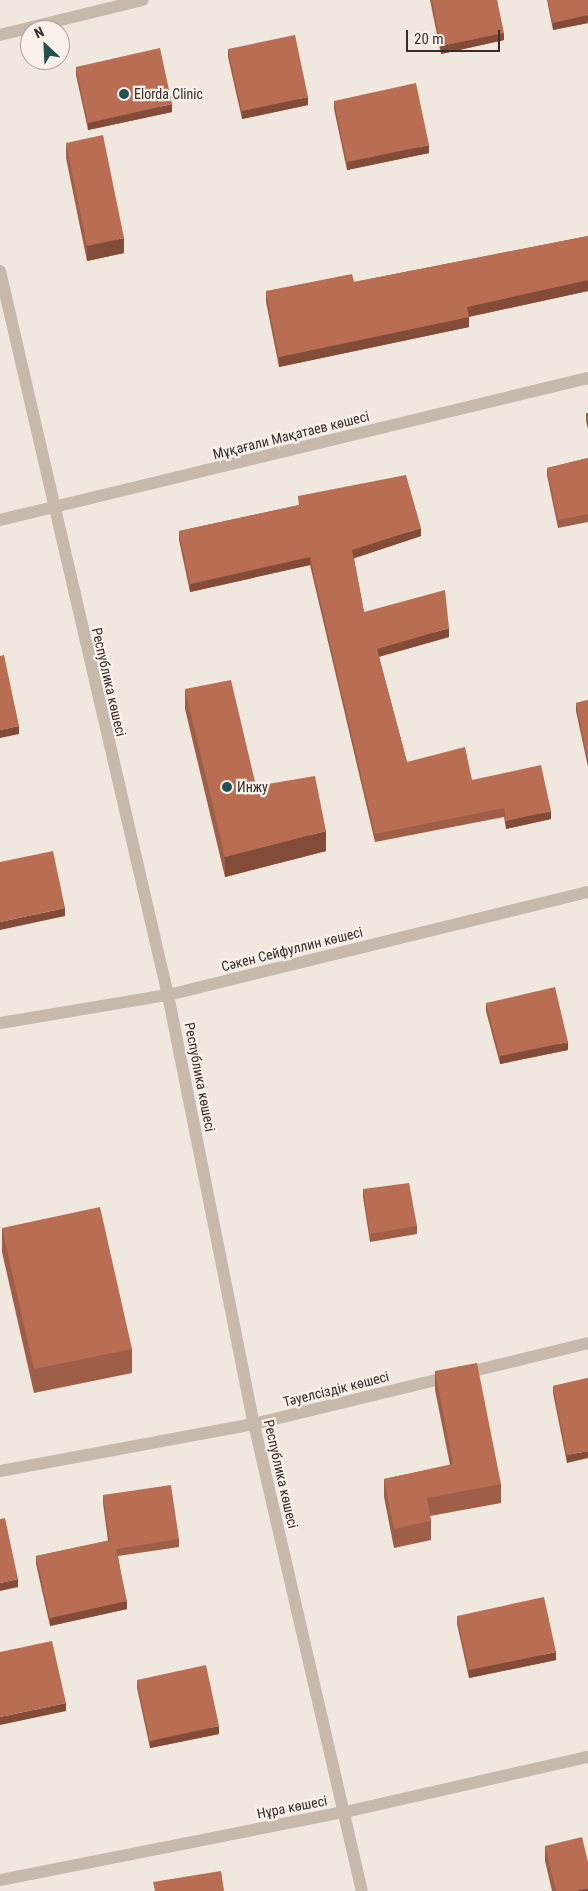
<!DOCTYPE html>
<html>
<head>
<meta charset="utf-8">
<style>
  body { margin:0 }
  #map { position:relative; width:588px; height:1891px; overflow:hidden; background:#f0e7de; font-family:"Roboto Condensed",sans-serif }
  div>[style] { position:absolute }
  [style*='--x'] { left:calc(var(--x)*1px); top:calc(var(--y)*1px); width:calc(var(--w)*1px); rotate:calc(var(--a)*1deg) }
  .minor>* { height:12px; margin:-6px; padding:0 6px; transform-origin:6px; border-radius:6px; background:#c6b8ab }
  .tertiary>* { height:12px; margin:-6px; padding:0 6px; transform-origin:6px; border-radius:6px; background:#c6b8ab }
  .wall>* { inset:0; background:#9f5e47 }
  .shaded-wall>* { inset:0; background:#824c39 }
  .building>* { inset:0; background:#b96d52 }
  .dots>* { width:14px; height:14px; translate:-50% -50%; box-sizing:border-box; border:2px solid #f8f1e9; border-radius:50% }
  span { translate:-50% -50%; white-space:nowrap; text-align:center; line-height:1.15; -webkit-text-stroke:4.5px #f8f1e9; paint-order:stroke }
  .poi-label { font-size:14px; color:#352d29 }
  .left { translate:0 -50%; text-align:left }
  .street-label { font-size:14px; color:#352d29 }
  .north { position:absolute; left:20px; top:20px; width:50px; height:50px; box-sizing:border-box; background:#f8f1e9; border:1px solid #aaa39c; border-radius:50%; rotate:335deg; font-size:14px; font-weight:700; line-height:20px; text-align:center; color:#352d29 }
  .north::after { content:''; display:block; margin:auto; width:18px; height:22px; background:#234e52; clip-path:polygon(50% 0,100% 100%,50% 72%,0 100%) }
  .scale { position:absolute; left:406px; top:30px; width:94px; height:22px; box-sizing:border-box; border:2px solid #352d29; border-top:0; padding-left:6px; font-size:15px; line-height:18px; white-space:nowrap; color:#352d29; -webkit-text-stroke:4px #f8f1e9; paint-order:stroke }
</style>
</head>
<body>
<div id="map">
  <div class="minor">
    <i style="--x:0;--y:35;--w:147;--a:-13.8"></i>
    <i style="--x:0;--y:520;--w:605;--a:-13.58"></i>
    <i style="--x:0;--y:1023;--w:170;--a:-9.5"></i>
    <i style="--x:168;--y:995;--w:432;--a:-13.8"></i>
    <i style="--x:0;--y:1471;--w:258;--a:-10.5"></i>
    <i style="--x:254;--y:1424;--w:344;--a:-13.6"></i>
    <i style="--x:0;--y:1880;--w:352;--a:-11.2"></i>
    <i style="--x:345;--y:1812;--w:249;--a:-12.8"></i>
  </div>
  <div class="tertiary">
    <i style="--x:0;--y:271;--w:743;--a:76.94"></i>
    <i style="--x:168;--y:995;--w:438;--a:78.7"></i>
    <i style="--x:254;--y:1424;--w:479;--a:77"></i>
  </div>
  <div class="wall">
    <i style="clip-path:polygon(430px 0,497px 0,504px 40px,441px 54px)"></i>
    <i style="clip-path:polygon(547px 0,588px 0,588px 23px,553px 30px)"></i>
    <i style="clip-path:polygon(228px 49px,308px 105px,242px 119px,228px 57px)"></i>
    <i style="clip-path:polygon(76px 67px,172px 112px,88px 130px,76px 75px)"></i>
    <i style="clip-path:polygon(334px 101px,429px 153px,347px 170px,334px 109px)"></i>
    <i style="clip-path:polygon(66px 143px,124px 253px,87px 261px,66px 158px)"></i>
    <i style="clip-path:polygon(588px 236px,588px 291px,469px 317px,469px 327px,279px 367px,266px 302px,266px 291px,354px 282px)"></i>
    <i style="clip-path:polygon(586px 413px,588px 413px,588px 429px,586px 421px)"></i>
    <i style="clip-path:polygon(588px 458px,588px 522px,558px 528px,547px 475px,547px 468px)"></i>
    <i style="clip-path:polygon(298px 496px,421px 536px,354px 558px,364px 612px,449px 637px,379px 657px,407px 762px,472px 780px,551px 819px,506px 829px,504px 817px,375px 842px,310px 565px,190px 592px,179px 540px,179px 531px,299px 505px)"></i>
    <i style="clip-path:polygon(185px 689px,256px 786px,326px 851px,225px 877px,185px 709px)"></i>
    <i style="clip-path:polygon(588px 700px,588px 767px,576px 711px,576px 703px)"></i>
    <i style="clip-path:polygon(486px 1003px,568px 1050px,500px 1064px,486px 1011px)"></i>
    <i style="clip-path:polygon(363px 1189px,417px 1226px,417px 1234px,370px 1242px,363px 1197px)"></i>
    <i style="clip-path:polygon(2px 1228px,132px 1349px,132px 1373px,34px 1393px,2px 1252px)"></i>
    <i style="clip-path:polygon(435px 1371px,501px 1484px,501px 1503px,430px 1516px,431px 1521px,431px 1540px,394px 1548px,384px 1497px,384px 1479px,450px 1465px,435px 1390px)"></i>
    <i style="clip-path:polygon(588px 1378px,567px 1463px,553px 1393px,553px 1386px)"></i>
    <i style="clip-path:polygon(103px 1495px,179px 1539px,179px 1547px,118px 1556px,127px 1609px,50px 1626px,36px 1564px,36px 1556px,108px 1541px,103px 1503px)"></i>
    <i style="clip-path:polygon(457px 1616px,556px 1660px,469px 1678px,457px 1624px)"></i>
    <i style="clip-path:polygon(137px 1680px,219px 1734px,150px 1748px,137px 1688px)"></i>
    <i style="clip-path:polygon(545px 1846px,588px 1891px,552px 1891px,545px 1861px)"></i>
  </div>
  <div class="shaded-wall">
    <i style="clip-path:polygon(588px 15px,588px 23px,553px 30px,553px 23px)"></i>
    <i style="clip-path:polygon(504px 33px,504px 40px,441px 54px,441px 46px)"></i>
    <i style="clip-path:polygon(308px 97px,308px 105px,242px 119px,242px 111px)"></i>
    <i style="clip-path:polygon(172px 104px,172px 112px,88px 130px,88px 123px)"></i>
    <i style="clip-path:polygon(429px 145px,429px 153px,347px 170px,347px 162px)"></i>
    <i style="clip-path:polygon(124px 238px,124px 253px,87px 261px,87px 246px)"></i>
    <i style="clip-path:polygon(588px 280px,588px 291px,467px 317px,467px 307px)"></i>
    <i style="clip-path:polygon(469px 317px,469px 327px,279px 367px,279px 357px)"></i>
    <i style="clip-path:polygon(421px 528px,421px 536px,352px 559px,352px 550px)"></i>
    <i style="clip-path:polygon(310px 557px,310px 565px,190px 592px,190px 584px)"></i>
    <i style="clip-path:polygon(449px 628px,449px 637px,377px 657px,377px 649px)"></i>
    <i style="clip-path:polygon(19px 726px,19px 734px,0 738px,0 730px)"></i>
    <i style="clip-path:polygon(551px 811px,551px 819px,506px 829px,506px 821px)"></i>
    <i style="clip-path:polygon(326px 831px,326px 851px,225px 877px,225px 857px)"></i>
    <i style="clip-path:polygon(65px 908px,65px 916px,0 930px,0 922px)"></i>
    <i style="clip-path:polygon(568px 1042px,568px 1050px,500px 1064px,500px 1056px)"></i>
    <i style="clip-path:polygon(588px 1451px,588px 1458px,567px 1463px,567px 1455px)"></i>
    <i style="clip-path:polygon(18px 1579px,18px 1587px,0 1591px,0 1583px)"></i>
    <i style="clip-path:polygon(127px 1601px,127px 1609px,50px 1626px,50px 1618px)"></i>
    <i style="clip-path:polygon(556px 1652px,556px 1660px,469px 1678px,469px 1670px)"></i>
    <i style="clip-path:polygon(66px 1703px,66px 1711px,0 1725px,0 1717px)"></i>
    <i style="clip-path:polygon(219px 1726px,219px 1734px,150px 1748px,150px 1741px)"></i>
    <i style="clip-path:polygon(588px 1888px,588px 1891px,576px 1891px)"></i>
  </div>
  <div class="building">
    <i style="clip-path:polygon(432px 0,497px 0,504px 33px,441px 46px)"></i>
    <i style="clip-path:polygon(548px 0,588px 0,588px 15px,553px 23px)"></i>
    <i style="clip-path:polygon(295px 35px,308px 97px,242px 111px,228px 49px)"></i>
    <i style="clip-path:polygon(160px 48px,172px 104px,88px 123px,76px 67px)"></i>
    <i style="clip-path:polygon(416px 83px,429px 145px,347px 162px,334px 101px)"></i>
    <i style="clip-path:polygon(103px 135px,124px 238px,87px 246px,66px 143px)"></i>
    <i style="clip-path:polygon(588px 236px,588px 280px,467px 307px,469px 317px,279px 357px,266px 291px,352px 274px,354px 282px)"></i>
    <i style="clip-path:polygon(588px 458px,588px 514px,558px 520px,547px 468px)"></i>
    <i style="clip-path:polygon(406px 475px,421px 528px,352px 550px,364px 612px,445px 590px,449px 628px,377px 649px,407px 762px,465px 747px,472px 780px,541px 765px,551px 811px,506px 821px,504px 808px,375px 834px,310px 557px,190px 584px,179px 531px,300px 505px,298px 496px)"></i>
    <i style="clip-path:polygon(4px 655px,19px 726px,0 730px,0 656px)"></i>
    <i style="clip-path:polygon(231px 680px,256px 786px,315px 776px,326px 831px,225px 857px,185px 689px)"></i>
    <i style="clip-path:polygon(588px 700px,588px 759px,576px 703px)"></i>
    <i style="clip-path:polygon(53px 851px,65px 908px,0 922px,0 862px)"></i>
    <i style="clip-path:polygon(555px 987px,568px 1042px,500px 1056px,486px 1003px)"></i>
    <i style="clip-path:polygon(409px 1183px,417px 1226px,370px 1234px,363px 1189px)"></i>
    <i style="clip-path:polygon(100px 1207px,132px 1349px,34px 1369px,2px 1228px)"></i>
    <i style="clip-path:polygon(477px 1363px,501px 1484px,427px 1498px,431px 1521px,394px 1529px,384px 1479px,453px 1464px,435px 1371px)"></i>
    <i style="clip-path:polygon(588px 1378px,588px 1451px,567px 1455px,553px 1386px)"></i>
    <i style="clip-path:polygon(171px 1485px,179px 1539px,116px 1549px,127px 1601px,50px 1618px,36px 1556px,110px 1540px,103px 1495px)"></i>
    <i style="clip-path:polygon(5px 1518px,18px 1579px,0 1583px,0 1519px)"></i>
    <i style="clip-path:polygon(544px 1597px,556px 1652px,469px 1670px,457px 1616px)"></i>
    <i style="clip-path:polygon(52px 1641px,66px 1703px,0 1717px,0 1652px)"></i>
    <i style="clip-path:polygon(206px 1665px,219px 1726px,150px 1741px,137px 1680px)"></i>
    <i style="clip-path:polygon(582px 1837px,588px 1862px,588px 1888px,576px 1891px,556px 1891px,545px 1846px)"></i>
    <i style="clip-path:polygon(221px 1871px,224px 1891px,155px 1891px,153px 1882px)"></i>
  </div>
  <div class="dots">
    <i style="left:124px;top:94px;background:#234e52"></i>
    <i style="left:227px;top:787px;background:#234e52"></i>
  </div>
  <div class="poi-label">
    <span class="left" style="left:134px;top:94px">Elorda Clinic</span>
    <span class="left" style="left:237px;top:787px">Инжу</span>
  </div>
  <div class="street-label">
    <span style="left:291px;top:435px;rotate:-14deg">Мұқағали Мақатаев көшесі</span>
    <span style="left:109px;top:682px;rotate:77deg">Республика көшесі</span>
    <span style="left:292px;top:949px;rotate:-14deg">Сәкен Сейфуллин көшесі</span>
    <span style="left:200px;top:1077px;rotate:79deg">Республика көшесі</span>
    <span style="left:336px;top:1389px;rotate:-14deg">Тәуелсіздік көшесі</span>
    <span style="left:281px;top:1474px;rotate:77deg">Республика көшесі</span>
    <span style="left:292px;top:1807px;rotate:-11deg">Нұра көшесі</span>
  </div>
  <div class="north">N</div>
  <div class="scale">20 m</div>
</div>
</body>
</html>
